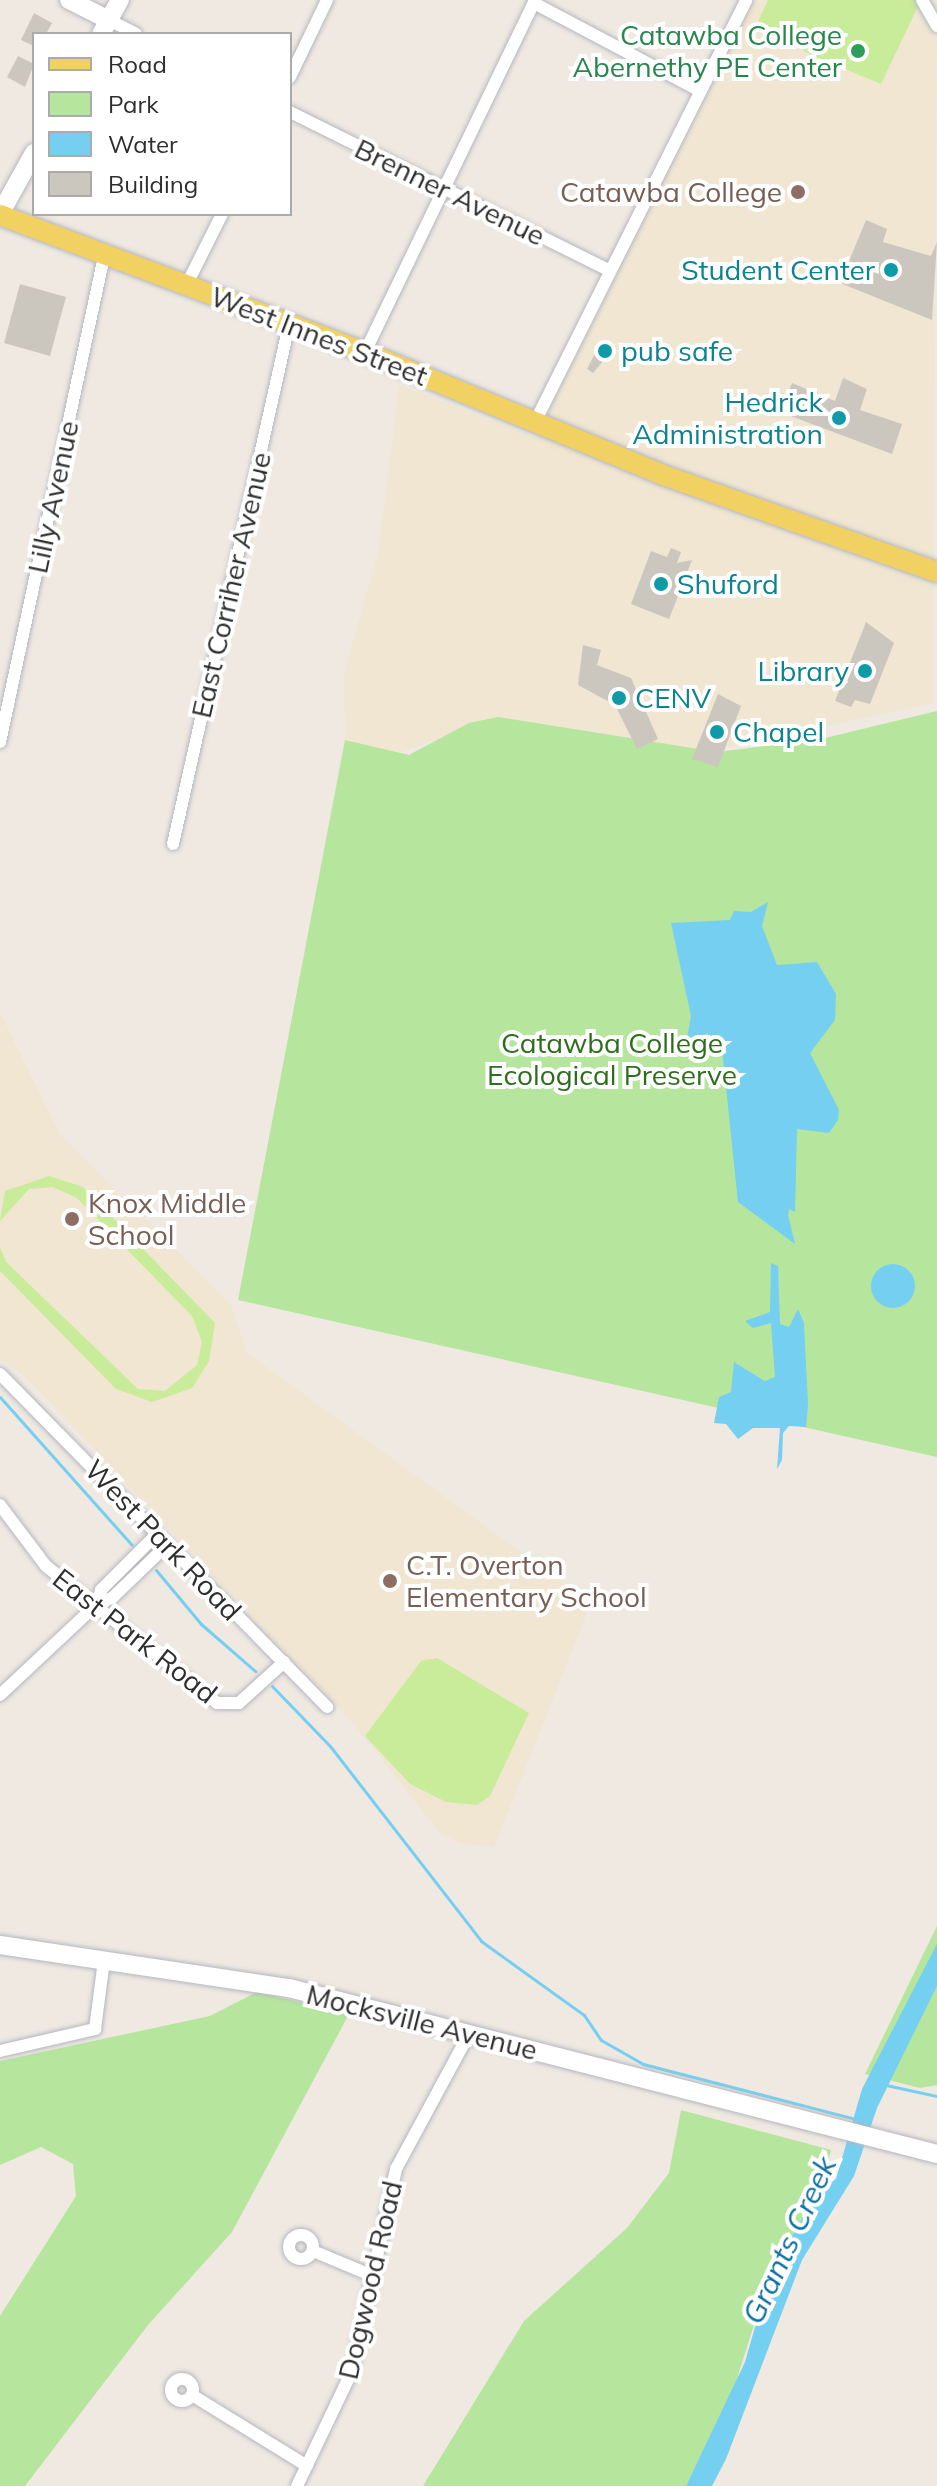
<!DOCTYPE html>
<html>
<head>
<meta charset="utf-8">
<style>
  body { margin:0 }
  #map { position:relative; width:937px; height:2486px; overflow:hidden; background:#efe9e1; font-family:Mulish,sans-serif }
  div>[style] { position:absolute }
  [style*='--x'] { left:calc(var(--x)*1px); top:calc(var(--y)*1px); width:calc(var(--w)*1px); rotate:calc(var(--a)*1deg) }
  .education>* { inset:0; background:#f0e6d1 }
  .green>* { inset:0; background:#b6e59e }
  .pitch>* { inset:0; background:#c9ec9a }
  .water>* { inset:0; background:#75cff0 }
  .round { border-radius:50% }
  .stream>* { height:3px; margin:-1.5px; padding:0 1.5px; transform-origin:1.5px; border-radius:1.5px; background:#75cff0 }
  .building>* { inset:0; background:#cbc7bf }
  .roads { filter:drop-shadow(0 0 2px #b4b7c1) drop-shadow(0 0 2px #b4b7c1) }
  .street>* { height:12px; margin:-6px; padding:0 6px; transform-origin:6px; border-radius:6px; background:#fff }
  .street>.ring { margin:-6px; padding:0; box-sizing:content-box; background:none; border:12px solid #fff; border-radius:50% }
  .secondary>* { height:18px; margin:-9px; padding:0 9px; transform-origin:9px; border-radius:9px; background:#fff }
  .primary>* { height:20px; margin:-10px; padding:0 10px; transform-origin:10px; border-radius:10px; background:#f2d163 }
  .dots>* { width:22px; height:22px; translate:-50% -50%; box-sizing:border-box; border:4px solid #fff; border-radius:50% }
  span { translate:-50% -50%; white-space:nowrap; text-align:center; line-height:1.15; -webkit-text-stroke:8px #fff; paint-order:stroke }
  .leisure-label { font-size:28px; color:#27864d }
  .right { translate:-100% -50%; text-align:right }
  .street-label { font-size:28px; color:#2e2e2e }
  .education-label { font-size:28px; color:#785e54 }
  .left { translate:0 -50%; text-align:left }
  .culture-label { font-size:28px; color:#0d838f }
  .park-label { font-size:28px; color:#2c6e1b }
  .water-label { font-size:30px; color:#0d6fa3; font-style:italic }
  .legend { position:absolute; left:32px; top:32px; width:260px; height:184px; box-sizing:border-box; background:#fff; border:2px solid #ababab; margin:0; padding:10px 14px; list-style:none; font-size:24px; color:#2e2e2e }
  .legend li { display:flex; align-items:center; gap:16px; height:40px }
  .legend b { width:40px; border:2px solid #ababab }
</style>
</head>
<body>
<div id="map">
  <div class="education">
    <i style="clip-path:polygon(755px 0,937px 0,933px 703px,704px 752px,498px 717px,396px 754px,345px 740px,344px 674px,379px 549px,399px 385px,536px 438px)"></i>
    <i style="clip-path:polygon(0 1012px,60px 1135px,230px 1303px,247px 1353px,591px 1603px,494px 1847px,463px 1844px,440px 1833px,349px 1718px,25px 1377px,0 1358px)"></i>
  </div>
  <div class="green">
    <i style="clip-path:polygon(937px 711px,937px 1457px,238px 1300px,345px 740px,409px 755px,469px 723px,498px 717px,717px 752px,821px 739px)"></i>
    <i style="clip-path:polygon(937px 1926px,937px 2085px,920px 2088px,865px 2074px)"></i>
    <i style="clip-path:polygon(257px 1992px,349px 2014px,232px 2232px,148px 2325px,25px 2486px,0 2486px,0 2316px,76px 2196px,73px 2164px,41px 2147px,0 2165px,0 2061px,210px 2016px)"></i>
    <i style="clip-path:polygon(681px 2110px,831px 2150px,822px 2187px,770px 2275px,732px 2394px,686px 2486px,423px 2486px,524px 2321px,627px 2228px,669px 2173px)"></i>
  </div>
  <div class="pitch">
    <i style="clip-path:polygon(768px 0,921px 0,881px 84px,811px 55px,758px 21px)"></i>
    <i style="clip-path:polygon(49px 1176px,83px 1187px,215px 1323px,209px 1361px,192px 1388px,152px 1402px,116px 1389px,0 1271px,0 1247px,6px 1262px,138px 1389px,165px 1391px,197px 1365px,202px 1342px,192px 1316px,77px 1198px,53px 1187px,29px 1189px,0 1221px,5px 1191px)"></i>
    <i style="clip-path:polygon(437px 1658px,529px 1713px,490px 1796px,477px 1805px,446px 1802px,410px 1784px,365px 1736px,421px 1661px)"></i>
  </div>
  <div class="water">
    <i style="clip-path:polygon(768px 902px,762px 926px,777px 965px,817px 962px,836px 994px,835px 1020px,810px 1053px,839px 1110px,838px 1120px,829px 1133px,797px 1129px,795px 1212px,789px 1209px,788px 1215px,795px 1244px,738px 1202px,722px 1049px,707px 1033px,693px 1042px,687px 1038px,691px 1016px,671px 923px,730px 920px,734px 911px,751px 912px)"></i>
    <i style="clip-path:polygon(771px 1263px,778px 1266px,780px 1324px,789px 1327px,798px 1309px,804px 1323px,808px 1405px,806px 1427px,789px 1426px,783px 1433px,782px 1460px,777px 1469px,780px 1428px,753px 1428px,738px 1439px,726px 1424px,714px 1423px,719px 1397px,731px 1392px,734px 1362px,765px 1381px,775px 1377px,771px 1323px,753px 1328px,745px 1321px,770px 1312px)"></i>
    <i class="round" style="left:871px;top:1264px;width:44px;height:44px"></i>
    <i style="clip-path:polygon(937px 1944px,937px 1986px,877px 2108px,854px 2176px,802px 2260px,726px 2459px,712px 2486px,686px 2486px,745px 2362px,770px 2275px,818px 2191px,836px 2179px,862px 2089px)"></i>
  </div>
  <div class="stream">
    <i style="--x:0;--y:1397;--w:198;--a:48.3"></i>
    <i style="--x:156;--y:1570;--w:70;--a:50.2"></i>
    <i style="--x:201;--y:1624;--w:72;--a:41"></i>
    <i style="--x:272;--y:1686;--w:83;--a:46"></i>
    <i style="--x:330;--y:1746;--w:247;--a:52.2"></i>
    <i style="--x:481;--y:1941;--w:127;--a:35.7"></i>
    <i style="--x:584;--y:2015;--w:30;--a:56"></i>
    <i style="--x:601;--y:2040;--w:48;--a:29.7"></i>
    <i style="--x:643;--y:2064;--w:219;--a:14.5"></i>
    <i style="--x:886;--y:2085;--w:52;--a:12.2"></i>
  </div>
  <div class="building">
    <i style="clip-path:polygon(34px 13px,52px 23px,46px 34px,34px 34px,34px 46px,21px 40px)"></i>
    <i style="clip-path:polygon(18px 56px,34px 64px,25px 87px,7px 77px)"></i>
    <i style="clip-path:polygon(866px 220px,887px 229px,883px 242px,931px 256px,937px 242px,932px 320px,840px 283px)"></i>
    <i style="clip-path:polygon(20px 284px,66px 297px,50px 356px,4px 343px)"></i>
    <i style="clip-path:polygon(602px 340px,615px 347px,593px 373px,587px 369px)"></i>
    <i style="clip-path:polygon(843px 378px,867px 389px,860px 410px,902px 424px,892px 454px,780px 412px,792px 383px,835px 401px)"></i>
    <i style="clip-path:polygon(671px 548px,681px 552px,677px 563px,692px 560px,669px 619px,631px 604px,651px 551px,667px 557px)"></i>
    <i style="clip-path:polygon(866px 622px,894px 643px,870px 704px,855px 700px,851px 707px,835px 701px)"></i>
    <i style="clip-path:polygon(583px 645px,601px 650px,597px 665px,631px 678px,658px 739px,637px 749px,615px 705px,578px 685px)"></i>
    <i style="clip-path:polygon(718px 694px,741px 706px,718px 767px,692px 759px)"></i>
  </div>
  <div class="roads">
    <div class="street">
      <i style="--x:922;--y:0;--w:30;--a:60"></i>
      <i style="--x:534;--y:3;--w:188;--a:27.9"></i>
      <i style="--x:109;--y:20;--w:30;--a:27"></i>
      <i style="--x:290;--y:77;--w:85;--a:-64.3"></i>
      <i style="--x:290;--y:112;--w:357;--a:26.4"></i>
      <i style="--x:187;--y:284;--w:78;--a:-63.4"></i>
      <i style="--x:365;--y:352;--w:391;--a:-64.2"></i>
      <i style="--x:536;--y:420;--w:470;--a:-63.4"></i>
      <i style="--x:0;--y:742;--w:501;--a:-77.91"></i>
      <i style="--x:173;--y:844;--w:532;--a:-77.4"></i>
      <i style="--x:0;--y:1374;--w:467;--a:45.5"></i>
      <i style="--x:0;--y:1505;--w:76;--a:53"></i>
      <i style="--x:46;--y:1566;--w:219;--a:38.7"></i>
      <i style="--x:217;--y:1703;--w:22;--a:0"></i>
      <i style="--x:239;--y:1703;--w:61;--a:-42.3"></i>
      <i style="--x:157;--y:1534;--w:79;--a:135"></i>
      <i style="--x:101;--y:1590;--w:13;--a:103"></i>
      <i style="--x:98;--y:1603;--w:15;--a:-20"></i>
      <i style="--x:112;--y:1598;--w:76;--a:-43.9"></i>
      <i style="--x:0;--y:1695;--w:134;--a:-43.2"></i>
      <i style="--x:0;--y:2051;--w:98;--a:-13"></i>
      <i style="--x:95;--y:2029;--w:69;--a:-82.5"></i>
      <i class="ring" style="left:289px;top:2235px;width:12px;height:12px"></i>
      <i style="--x:313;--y:2251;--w:65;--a:22.6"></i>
      <i class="ring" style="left:171px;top:2379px;width:10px;height:10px"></i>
      <i style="--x:192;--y:2395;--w:135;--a:31.7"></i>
      <i style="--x:297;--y:2486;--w:127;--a:-64.4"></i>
      <i style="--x:352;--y:2371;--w:207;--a:-77.7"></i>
      <i style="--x:396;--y:2169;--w:153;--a:-61.6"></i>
    </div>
    <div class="secondary">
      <i style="--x:69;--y:0;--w:45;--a:26.6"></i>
      <i style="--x:101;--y:34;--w:39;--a:-61"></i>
      <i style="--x:0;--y:214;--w:70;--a:-60.9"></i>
      <i style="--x:0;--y:1945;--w:292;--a:8.5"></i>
      <i style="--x:289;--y:1988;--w:669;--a:14.37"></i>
    </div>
    <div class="primary">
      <i style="--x:0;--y:215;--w:390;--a:20.6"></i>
      <i style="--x:365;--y:352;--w:322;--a:22.4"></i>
      <i style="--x:663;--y:475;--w:291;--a:19.5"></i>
    </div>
  </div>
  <div class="dots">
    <i style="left:858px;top:51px;background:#2e9e5b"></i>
    <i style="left:798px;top:192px;background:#8d6e63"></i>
    <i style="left:891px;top:270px;background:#0f9aa8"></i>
    <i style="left:605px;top:351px;background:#0f9aa8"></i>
    <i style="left:839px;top:418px;background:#0f9aa8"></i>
    <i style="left:661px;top:584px;background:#0f9aa8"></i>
    <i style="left:865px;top:671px;background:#0f9aa8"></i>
    <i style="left:619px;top:698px;background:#0f9aa8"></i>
    <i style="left:717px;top:732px;background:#0f9aa8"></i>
    <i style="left:72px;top:1219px;background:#8d6e63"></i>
    <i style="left:390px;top:1581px;background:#8d6e63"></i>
  </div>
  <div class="leisure-label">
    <span class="right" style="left:842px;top:51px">Catawba College<br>Abernethy PE Center</span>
  </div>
  <div class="street-label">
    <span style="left:450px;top:192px;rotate:26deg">Brenner Avenue</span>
    <span style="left:319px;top:336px;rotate:21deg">West Innes Street</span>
    <span style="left:53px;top:497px;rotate:-78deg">Lilly Avenue</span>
    <span style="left:231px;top:585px;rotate:-77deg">East Corriher Avenue</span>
    <span style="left:163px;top:1540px;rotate:46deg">West Park Road</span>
    <span style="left:135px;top:1636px;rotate:38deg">East Park Road</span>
    <span style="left:422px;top:2022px;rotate:14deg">Mocksville Avenue</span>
    <span style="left:370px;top:2280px;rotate:-77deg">Dogwood Road</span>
  </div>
  <div class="education-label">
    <span class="right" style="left:782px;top:192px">Catawba College</span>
    <span class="left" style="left:88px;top:1219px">Knox Middle<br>School</span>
    <span class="left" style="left:406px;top:1581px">C.T. Overton<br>Elementary School</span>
  </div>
  <div class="culture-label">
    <span class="right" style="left:875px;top:270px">Student Center</span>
    <span class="left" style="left:621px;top:351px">pub safe</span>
    <span class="right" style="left:823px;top:418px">Hedrick<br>Administration</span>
    <span class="left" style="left:677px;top:584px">Shuford</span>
    <span class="right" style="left:849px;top:671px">Library</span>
    <span class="left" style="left:635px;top:698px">CENV</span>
    <span class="left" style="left:733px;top:732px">Chapel</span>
  </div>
  <div class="park-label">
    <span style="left:612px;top:1059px">Catawba College<br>Ecological Preserve</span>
  </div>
  <div class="water-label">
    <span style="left:789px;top:2240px;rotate:-65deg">Grants Creek</span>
  </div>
  <ul class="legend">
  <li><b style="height:10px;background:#f2d163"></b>Road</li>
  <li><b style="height:22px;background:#b6e59e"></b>Park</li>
  <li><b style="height:22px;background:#75cff0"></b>Water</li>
  <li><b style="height:22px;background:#cbc7bf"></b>Building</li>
  </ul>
</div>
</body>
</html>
